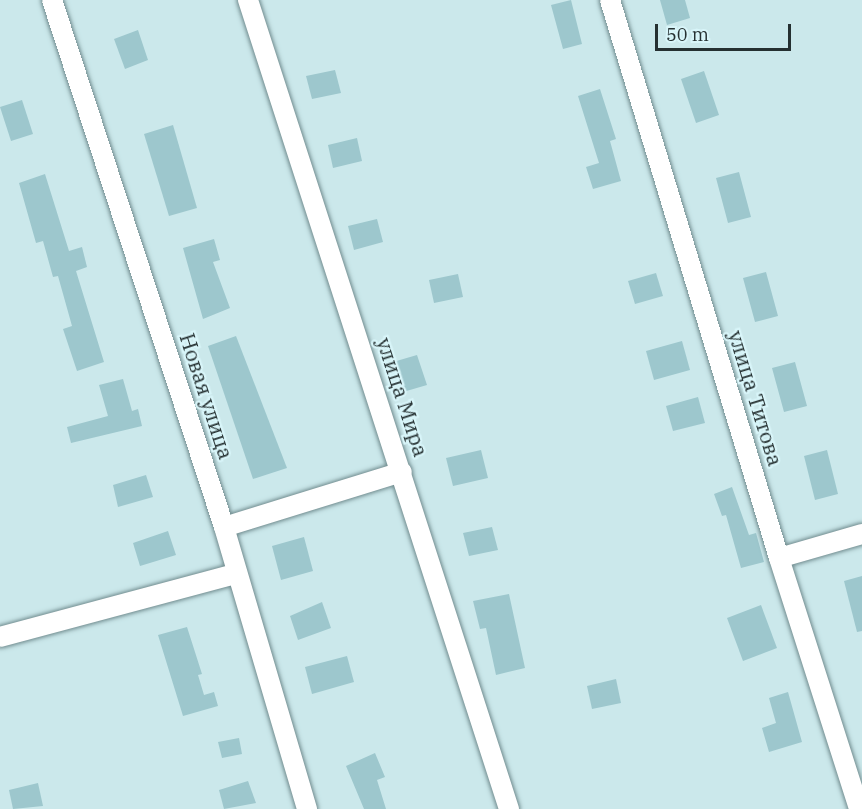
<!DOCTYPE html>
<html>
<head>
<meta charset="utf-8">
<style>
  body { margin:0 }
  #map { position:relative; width:862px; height:809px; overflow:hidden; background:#cbe8eb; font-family:"IBM Plex Serif",serif }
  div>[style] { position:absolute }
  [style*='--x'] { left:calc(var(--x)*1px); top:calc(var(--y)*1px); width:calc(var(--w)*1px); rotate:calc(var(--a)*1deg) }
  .building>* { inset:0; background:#9dc7cd }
  .roads { filter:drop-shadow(0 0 2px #718c8f) drop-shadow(0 0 2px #718c8f) }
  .minor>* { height:20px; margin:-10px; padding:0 10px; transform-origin:10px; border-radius:10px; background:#fff }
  span { translate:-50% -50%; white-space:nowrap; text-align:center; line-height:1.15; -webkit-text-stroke:4.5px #d8f5f9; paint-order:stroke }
  .street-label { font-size:21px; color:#253031 }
  .scale { position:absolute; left:655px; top:24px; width:136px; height:27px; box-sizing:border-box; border:3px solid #253031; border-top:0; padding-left:8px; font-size:18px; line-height:21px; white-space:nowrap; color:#253031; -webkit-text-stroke:4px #d8f5f9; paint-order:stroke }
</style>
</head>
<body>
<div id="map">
  <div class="building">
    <i style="clip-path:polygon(571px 0,582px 44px,563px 49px,551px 5px)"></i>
    <i style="clip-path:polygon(660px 0,685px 0,690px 18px,667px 25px)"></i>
    <i style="clip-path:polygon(138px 30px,148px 60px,125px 69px,114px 39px)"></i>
    <i style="clip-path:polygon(335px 70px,341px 93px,312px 99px,306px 76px)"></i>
    <i style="clip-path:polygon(704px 71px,719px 115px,696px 123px,681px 79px)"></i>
    <i style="clip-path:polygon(600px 89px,616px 139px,610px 141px,621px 181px,593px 189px,586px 167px,599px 163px,578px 96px)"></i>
    <i style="clip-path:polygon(22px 100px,33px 134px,11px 141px,0 107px)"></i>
    <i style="clip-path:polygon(173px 125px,197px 208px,169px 216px,144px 134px)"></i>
    <i style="clip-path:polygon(357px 138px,362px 161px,333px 168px,328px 145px)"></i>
    <i style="clip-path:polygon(739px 172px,751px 217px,728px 223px,716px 178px)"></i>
    <i style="clip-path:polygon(45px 174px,69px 251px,82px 247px,87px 267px,76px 271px,104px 362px,77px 371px,63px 329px,72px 326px,58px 276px,53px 277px,43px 241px,36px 243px,19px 183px)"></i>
    <i style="clip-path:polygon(377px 219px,383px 242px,354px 250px,348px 226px)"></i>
    <i style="clip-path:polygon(214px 239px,220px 260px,213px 262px,230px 308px,203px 319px,183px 248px)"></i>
    <i style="clip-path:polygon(766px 272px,778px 316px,755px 322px,743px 278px)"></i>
    <i style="clip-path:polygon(656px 273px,663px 296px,635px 304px,628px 281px)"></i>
    <i style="clip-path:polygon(458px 274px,463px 297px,434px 303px,429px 280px)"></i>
    <i style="clip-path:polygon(236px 336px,287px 468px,253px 479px,208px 346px)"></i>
    <i style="clip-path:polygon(682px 341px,690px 370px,654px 380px,646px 351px)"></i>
    <i style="clip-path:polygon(417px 355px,427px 385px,403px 392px,393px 362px)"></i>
    <i style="clip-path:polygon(795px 362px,807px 406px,784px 412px,772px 368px)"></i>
    <i style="clip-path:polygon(123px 379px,132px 411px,138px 409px,142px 426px,71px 443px,67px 427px,108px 416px,99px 385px)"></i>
    <i style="clip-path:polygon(698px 397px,705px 423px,673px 431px,666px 406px)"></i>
    <i style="clip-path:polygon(481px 450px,488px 478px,453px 486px,446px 458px)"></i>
    <i style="clip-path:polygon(827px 450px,838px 494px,815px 500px,804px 456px)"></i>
    <i style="clip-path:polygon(146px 475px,153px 497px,118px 507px,113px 485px)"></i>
    <i style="clip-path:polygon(732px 487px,749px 535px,756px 533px,764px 562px,741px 568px,726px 515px,722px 516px,714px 494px)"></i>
    <i style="clip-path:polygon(492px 527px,498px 550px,469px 556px,463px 533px)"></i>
    <i style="clip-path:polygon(168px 531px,176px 555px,140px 566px,133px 543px)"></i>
    <i style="clip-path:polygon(304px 537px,313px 571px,281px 580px,272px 546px)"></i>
    <i style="clip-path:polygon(862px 576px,862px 631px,857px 632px,844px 581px)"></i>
    <i style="clip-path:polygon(509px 594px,525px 668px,496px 675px,486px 628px,480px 629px,473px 601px)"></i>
    <i style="clip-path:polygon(322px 602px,331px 628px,298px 640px,290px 616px)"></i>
    <i style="clip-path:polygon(761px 605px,777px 648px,743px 661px,727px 618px)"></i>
    <i style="clip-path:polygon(187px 627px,202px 674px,198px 675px,204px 695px,214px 692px,218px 706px,183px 716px,158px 635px)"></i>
    <i style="clip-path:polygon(347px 656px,354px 682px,312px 694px,305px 667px)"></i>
    <i style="clip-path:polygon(616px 679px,621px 703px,592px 709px,587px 686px)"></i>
    <i style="clip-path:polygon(788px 692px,802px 742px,769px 752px,762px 728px,776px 723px,769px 698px)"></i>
    <i style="clip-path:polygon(239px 738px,242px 754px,222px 758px,218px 742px)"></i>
    <i style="clip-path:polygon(375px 753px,385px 777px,377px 780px,386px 809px,364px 809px,346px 766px)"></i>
    <i style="clip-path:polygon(248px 781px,256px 803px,224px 809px,219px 790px)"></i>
    <i style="clip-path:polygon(38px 783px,43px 806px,13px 809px,9px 790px)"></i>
  </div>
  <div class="roads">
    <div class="minor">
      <i style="--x:52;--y:0;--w:554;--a:71.92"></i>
      <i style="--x:224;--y:527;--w:294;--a:73.6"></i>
      <i style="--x:248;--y:0;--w:850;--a:72.12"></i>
      <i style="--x:610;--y:0;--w:583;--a:73.15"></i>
      <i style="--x:779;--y:558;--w:263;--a:72.3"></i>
      <i style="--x:224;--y:527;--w:186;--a:-17.2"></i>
      <i style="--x:779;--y:558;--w:86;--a:-16.1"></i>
      <i style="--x:0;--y:637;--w:243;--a:-15"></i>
    </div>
  </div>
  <div class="street-label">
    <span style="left:207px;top:396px;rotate:72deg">Новая улица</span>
    <span style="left:403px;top:397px;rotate:72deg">улица Мира</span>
    <span style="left:756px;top:398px;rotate:73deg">улица Титова</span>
  </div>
  <div class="scale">50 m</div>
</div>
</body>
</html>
